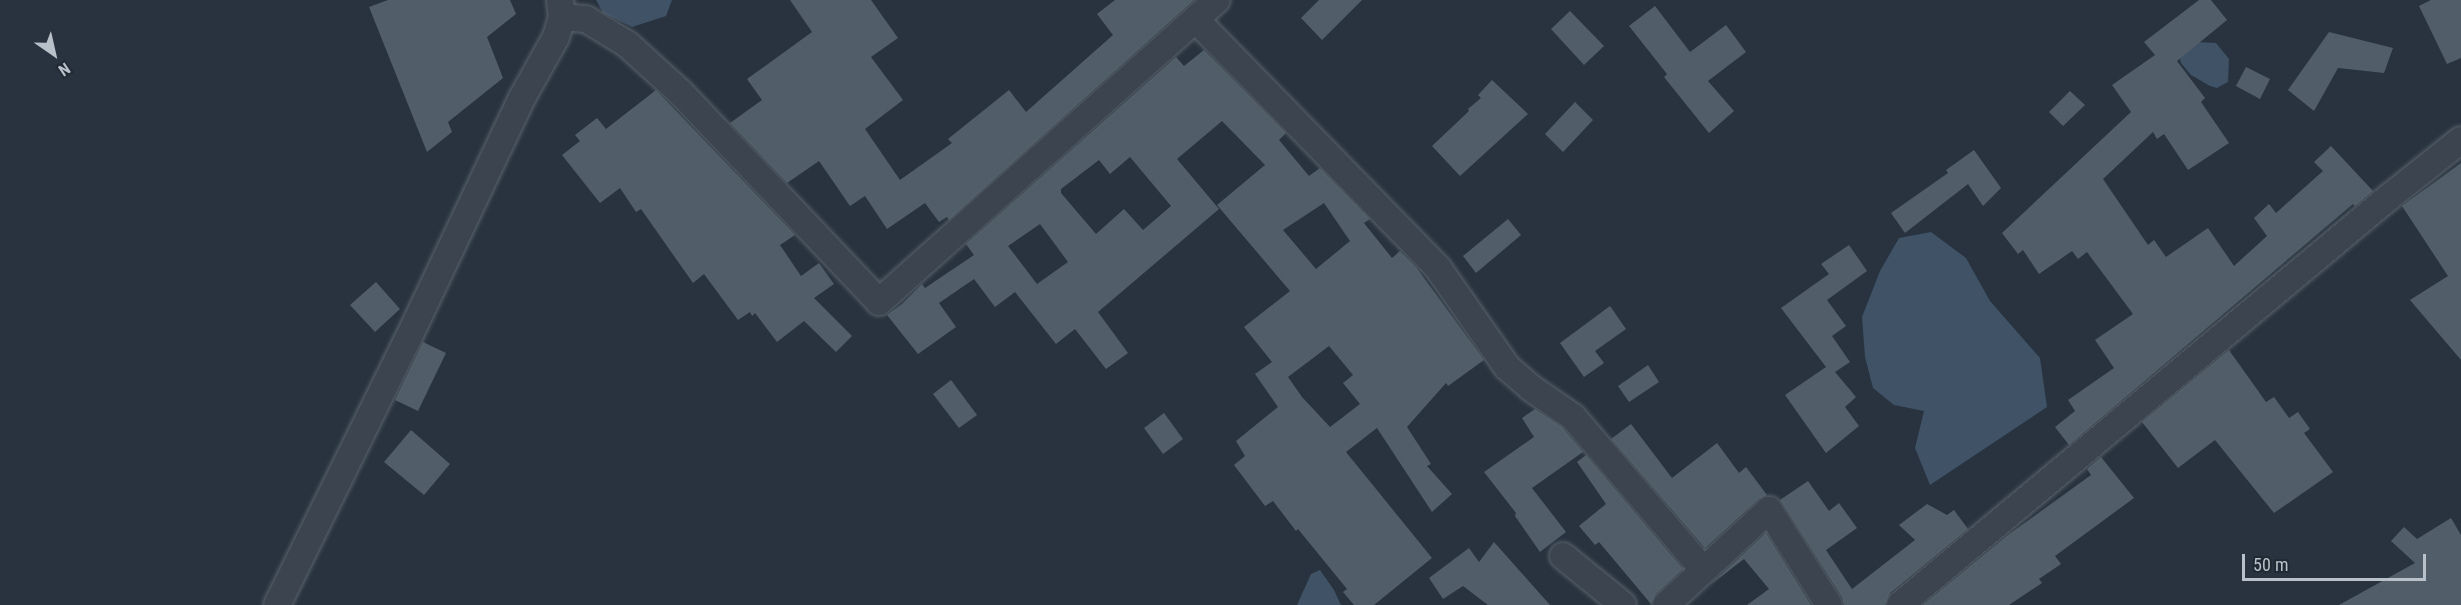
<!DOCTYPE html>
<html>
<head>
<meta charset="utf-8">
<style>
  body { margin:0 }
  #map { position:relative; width:2461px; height:605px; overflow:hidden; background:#28333f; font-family:"Roboto Condensed",sans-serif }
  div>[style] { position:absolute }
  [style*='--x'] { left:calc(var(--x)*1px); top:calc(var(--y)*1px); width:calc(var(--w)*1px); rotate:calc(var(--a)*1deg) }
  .water>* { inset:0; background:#3f5266 }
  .building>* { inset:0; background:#515e69 }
  .roads { filter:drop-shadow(0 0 2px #59636c) drop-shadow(0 0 2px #59636c) }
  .minor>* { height:26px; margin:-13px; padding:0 13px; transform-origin:13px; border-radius:13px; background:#3c454f }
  span { translate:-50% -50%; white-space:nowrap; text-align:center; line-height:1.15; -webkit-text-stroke:4.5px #202a34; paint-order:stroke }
  .north { position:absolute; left:24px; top:24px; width:60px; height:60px; -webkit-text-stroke:4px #202a34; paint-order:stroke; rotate:146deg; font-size:16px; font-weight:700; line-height:24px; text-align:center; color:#b8c0c9 }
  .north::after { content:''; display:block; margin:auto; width:21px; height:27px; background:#b8c0c9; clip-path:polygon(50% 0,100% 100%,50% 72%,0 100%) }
  .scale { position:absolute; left:2242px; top:554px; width:184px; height:27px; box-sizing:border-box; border:3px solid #b8c0c9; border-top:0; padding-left:8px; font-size:18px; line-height:21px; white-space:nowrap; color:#b8c0c9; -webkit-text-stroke:4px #202a34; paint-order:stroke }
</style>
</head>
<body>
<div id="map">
  <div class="water">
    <i style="clip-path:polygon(596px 0,672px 0,666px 16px,632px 27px,603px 13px)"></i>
    <i style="clip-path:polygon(2195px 42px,2216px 43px,2229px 59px,2228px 82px,2217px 88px,2210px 86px,2191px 75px,2181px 63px,2179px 55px)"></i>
    <i style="clip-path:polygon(1931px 232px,1966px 258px,1990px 301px,2040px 358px,2047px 407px,1930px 485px,1915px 448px,1924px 411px,1894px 405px,1873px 388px,1865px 357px,1862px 317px,1880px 271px,1899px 238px)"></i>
    <i style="clip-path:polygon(1320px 570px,1334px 590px,1341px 605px,1297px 605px,1311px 574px)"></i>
  </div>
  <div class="building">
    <i style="clip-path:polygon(388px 0,510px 0,516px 14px,487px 37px,503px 78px,448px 122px,452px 132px,427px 152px,369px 7px)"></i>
    <i style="clip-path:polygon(790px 0,871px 0,898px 38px,871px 57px,903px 100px,865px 129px,900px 180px,952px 143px,948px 139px,1009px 90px,1026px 112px,1113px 35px,1097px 14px,1115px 0,1194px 0,949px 220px,947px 217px,939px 222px,925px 203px,887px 229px,865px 196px,850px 206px,819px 161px,787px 183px,730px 123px,762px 100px,747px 79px,812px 32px)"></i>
    <i style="clip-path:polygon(1319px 0,1362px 0,1322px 40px,1301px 18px)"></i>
    <i style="clip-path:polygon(2199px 0,2211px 0,2227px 20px,2177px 61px,2205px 98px,2201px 102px,2229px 143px,2188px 170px,2164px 134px,2157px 139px,2153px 132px,2103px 179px,2148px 245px,2154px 240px,2166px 257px,2208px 228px,2234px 266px,2267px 236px,2254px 218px,2269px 204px,2276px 213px,2323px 171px,2314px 162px,2331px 146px,2373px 191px,2355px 206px,2353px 204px,2069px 445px,2055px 427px,2075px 411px,2068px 400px,2114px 368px,2095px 340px,2133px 314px,2087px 252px,2078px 259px,2072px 251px,2039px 274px,2023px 250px,2018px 254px,2002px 233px,2131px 112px,2112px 85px,2155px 55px,2144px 42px)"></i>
    <i style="clip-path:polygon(2431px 0,2461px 0,2461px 58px,2447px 64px,2419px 6px)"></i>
    <i style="clip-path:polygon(1655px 6px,1690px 52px,1726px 25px,1746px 52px,1708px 81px,1734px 111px,1709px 133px,1664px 77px,1667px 74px,1629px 26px)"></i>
    <i style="clip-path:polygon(1570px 11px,1604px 46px,1584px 65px,1551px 29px)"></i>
    <i style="clip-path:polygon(2329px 32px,2393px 48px,2384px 73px,2338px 68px,2314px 111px,2288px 90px)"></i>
    <i style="clip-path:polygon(evenodd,1204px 50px,1286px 133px,1279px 140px,1309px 176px,1320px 168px,1370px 219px,1364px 223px,1392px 258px,1400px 251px,1416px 267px,1484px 360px,1448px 386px,1446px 383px,1407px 427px,1431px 464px,1427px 466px,1452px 494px,1432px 512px,1377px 428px,1346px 452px,1432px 558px,1374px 605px,1354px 605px,1343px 592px,1347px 589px,1298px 529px,1296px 531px,1273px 501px,1265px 506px,1234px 465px,1245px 456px,1236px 441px,1278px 407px,1255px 374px,1272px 362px,1244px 327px,1290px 291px,1217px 205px,1265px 165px,1222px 121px,1177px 159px,1219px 209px,1098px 312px,1128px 353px,1106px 369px,1075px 329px,1056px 344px,1015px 292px,995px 307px,974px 279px,939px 303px,956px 327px,918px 354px,887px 315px,902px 304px,922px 284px,925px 288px,974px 255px,966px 244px,1176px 57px,1184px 66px,1204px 50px,1130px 157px,1171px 206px,1143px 230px,1124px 209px,1096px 234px,1061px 193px,1061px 189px,1099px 160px,1110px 174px,1130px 157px,1204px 50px,1324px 203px,1350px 241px,1316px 269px,1283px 230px,1324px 203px,1204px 50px,1040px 224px,1068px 262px,1037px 284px,1008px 246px,1040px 224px,1204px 50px,1329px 346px,1353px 375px,1343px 383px,1360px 404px,1330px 427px,1302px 397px,1288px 377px,1329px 346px)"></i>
    <i style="clip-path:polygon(2246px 67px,2270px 79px,2260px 99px,2236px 86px)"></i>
    <i style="clip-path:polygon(1492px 80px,1528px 114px,1460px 176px,1432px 146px,1469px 111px,1468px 109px,1481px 98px,1478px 95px)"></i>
    <i style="clip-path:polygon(656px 90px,795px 235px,780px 245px,801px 276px,819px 263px,834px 284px,814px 298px,852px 336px,836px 352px,804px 321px,777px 342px,755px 313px,752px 316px,750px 312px,738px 320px,704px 274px,693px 283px,641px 209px,636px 212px,620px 188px,600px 203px,562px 155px,580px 141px,575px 135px,597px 118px,606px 129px)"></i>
    <i style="clip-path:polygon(2070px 91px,2085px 105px,2063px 126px,2049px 112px)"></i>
    <i style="clip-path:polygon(1575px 102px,1593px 120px,1563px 152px,1545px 134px)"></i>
    <i style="clip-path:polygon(1974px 150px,2001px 188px,1983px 206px,1968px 184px,1905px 233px,1891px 213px,1948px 173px,1946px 170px)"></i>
    <i style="clip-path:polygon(2461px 163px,2461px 360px,2410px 300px,2448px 276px,2402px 206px)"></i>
    <i style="clip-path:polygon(1508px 219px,1521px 235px,1476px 273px,1463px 256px)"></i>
    <i style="clip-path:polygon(1849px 245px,1867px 271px,1827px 300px,1846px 326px,1832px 336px,1850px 362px,1835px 372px,1856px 397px,1845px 407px,1859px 426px,1826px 453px,1785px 395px,1826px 367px,1781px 308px,1829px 274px,1821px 264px)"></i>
    <i style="clip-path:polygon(376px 282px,400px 309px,375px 332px,350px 305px)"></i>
    <i style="clip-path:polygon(1610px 306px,1626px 329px,1595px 351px,1604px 363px,1584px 377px,1560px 343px)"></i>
    <i style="clip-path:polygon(423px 342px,446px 353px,418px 411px,395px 400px)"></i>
    <i style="clip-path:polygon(2229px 350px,2266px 402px,2274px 397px,2289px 418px,2298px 412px,2310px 429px,2304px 433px,2333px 472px,2274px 513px,2215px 440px,2178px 468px,2142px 422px)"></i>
    <i style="clip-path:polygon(1648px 365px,1659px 382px,1629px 402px,1618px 386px)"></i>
    <i style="clip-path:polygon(951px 380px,977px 415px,959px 428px,933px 394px)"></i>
    <i style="clip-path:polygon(1535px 409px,1562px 427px,1583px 452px,1532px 488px,1566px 532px,1540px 552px,1515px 516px,1516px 513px,1484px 472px,1534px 437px,1522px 418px)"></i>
    <i style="clip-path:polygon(1164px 413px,1183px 439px,1163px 454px,1144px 428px)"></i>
    <i style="clip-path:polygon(1631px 424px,1672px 478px,1717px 443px,1739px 473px,1746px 467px,1767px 495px,1759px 499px,1705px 548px,1611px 439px)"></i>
    <i style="clip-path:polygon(411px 430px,450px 464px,424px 495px,384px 462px)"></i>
    <i style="clip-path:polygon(1586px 455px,1683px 569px,1656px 594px,1651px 604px,1599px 542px,1595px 545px,1579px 526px,1606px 504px,1577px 462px)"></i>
    <i style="clip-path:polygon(2101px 457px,2134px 498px,2055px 556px,2061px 564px,2039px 579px,2042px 583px,2009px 605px,1923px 605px,2008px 535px,2091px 475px,2087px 469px)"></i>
    <i style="clip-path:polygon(1808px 481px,1829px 511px,1839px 503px,1857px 528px,1826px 550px,1852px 589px,1915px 540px,1899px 525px,1927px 504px,1947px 515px,1954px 510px,1968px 529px,1890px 593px,1885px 605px,1844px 605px,1842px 597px,1780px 500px)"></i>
    <i style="clip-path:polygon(2451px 518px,2461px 535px,2461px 605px,2339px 605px,2415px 563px,2391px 541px,2404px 527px,2417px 539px)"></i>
    <i style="clip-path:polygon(1766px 533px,1811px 605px,1747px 605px,1769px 589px,1744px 559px,1710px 585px)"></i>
    <i style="clip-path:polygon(1494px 542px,1550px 605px,1488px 605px,1463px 586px,1443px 599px,1429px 578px,1469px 548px,1479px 562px)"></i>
  </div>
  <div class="roads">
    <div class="minor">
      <i style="--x:562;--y:17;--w:24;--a:5"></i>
      <i style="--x:586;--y:19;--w:48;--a:31.4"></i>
      <i style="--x:627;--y:44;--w:72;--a:42.2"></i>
      <i style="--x:680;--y:92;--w:289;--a:46.5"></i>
      <i style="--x:879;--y:302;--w:453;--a:-41.8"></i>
      <i style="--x:1196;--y:20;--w:347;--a:45.7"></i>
      <i style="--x:1438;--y:268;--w:121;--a:55.1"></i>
      <i style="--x:1507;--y:367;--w:32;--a:41"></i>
      <i style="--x:1531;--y:388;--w:51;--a:34.6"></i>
      <i style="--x:1573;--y:417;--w:200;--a:49.5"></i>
      <i style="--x:1563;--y:556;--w:77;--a:39.2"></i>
      <i style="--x:277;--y:605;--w:297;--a:-63.8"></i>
      <i style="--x:408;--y:339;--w:267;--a:-64.7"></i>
      <i style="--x:522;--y:98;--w:70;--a:-60.9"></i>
      <i style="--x:556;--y:37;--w:21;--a:-73"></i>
      <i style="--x:562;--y:17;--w:17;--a:-97"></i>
      <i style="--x:1666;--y:605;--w:140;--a:-42.7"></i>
      <i style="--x:1769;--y:510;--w:112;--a:57.7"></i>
      <i style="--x:1900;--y:605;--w:635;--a:-39.83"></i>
      <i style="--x:2388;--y:198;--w:93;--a:-38.5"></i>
    </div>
  </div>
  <div class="north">N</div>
  <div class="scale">50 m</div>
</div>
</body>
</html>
